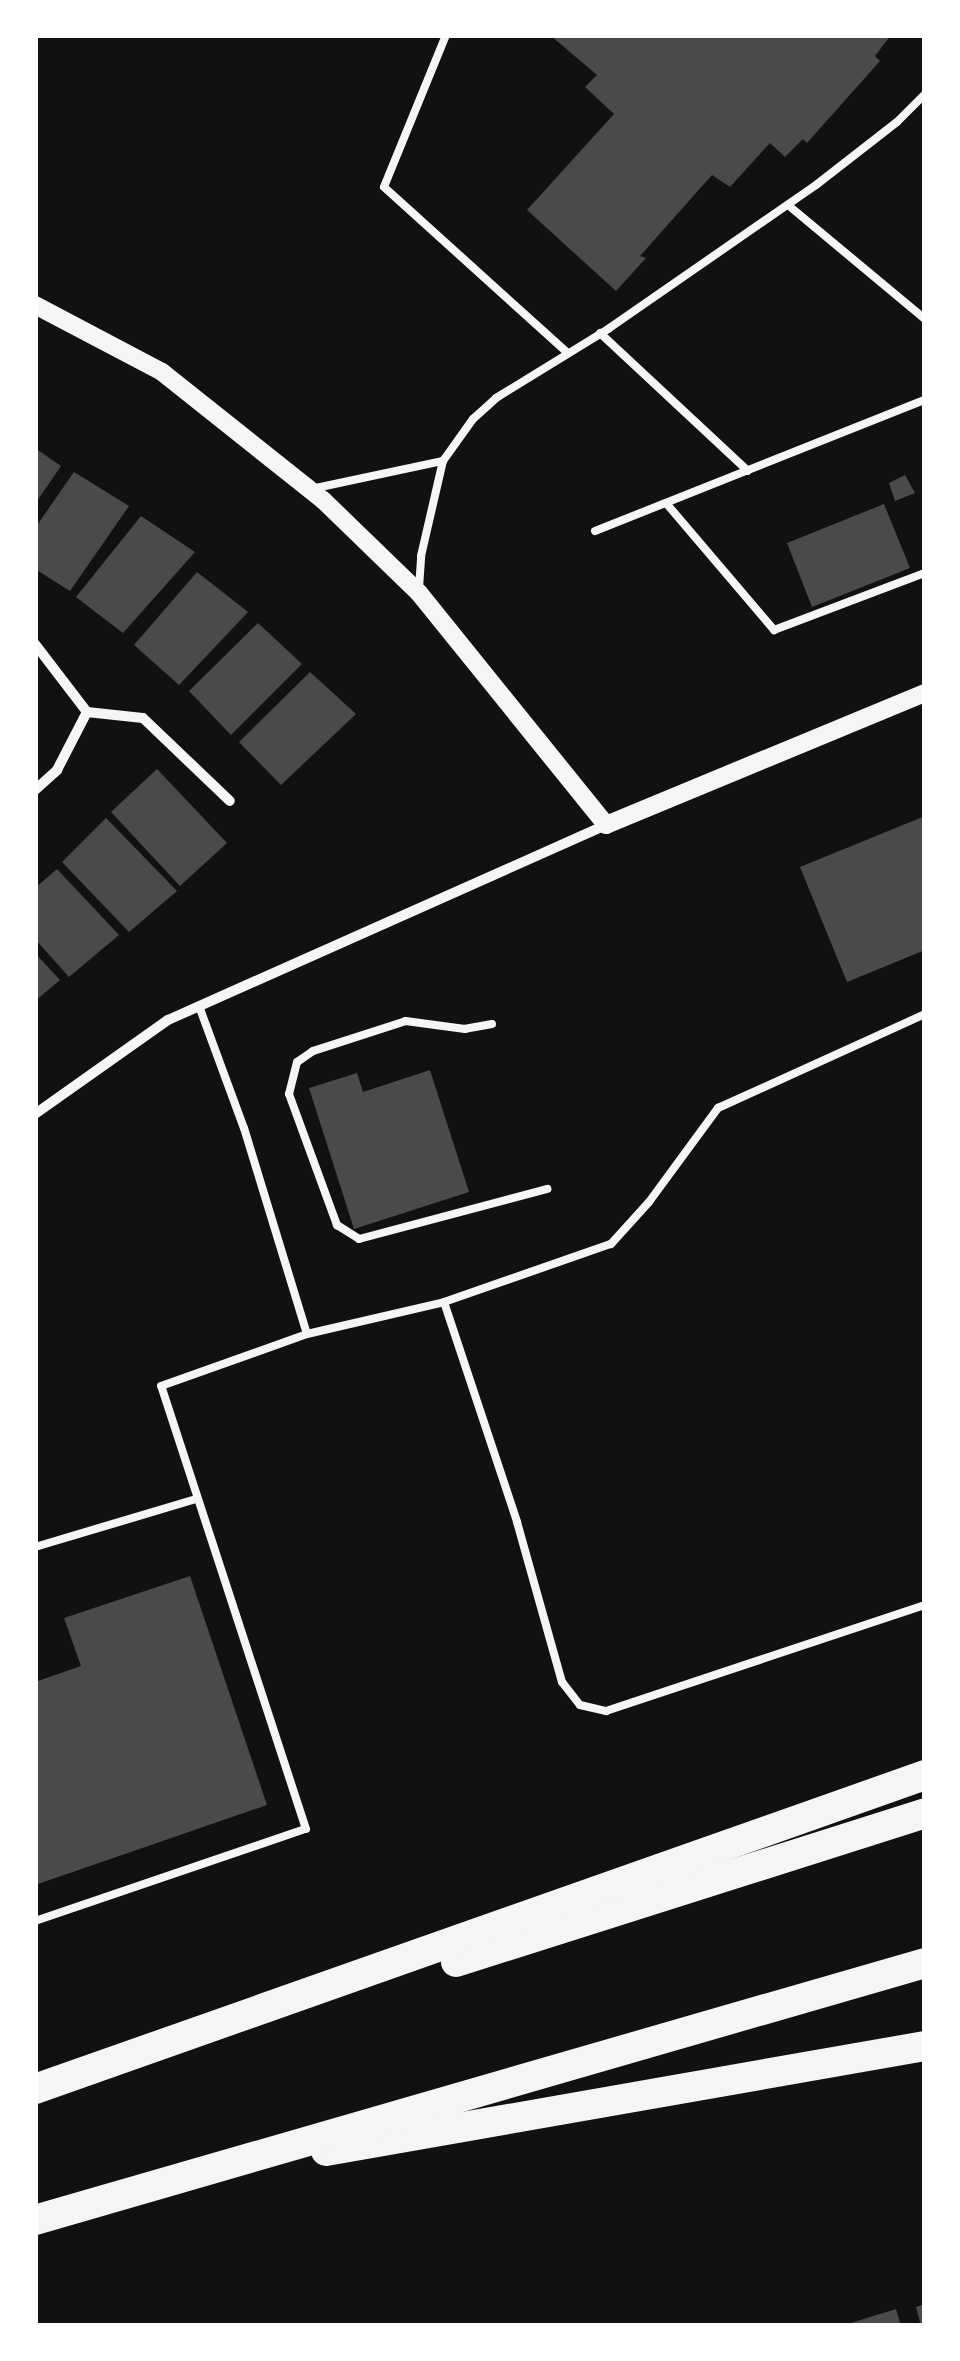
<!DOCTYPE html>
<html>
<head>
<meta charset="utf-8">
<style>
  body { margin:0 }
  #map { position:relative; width:960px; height:2361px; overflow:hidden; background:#111; font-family:"Crimson Pro",serif }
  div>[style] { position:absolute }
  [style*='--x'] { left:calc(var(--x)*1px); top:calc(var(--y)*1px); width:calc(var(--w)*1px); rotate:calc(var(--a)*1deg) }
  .building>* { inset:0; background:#4a4a4a }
  .service>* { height:8px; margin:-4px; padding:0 4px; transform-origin:4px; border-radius:4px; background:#f5f5f5 }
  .minor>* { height:10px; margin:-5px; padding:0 5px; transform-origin:5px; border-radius:5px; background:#f5f5f5 }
  .tertiary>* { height:18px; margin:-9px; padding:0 9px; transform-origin:9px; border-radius:9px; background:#f5f5f5 }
  .motorway>* { height:30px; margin:-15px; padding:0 15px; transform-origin:15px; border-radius:15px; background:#f5f5f5 }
  span { translate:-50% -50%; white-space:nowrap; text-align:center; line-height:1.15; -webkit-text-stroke:10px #fff; paint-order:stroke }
  .frame { position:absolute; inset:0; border:38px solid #fff; pointer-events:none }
</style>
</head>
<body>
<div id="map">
  <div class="building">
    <i style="clip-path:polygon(550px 35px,891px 35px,875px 56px,880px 61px,807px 143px,803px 139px,785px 157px,770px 143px,730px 187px,712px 175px,640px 256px,646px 258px,616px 291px,527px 210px,614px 114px,585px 87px,597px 75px)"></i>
    <i style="clip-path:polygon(35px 448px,61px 466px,35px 504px)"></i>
    <i style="clip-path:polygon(74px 472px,129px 506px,70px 591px,35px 569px,35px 528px)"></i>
    <i style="clip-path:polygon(905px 475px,915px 493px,895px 501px,889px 483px)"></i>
    <i style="clip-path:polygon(884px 504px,910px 568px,812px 607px,787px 543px)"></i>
    <i style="clip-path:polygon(141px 516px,195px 552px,123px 633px,76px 597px)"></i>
    <i style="clip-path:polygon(197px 572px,248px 612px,179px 685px,134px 645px)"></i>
    <i style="clip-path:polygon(258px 623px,302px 664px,231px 735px,189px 691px)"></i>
    <i style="clip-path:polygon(310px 672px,356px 714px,281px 785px,239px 742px)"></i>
    <i style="clip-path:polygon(157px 769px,227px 843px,180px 886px,111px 812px)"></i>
    <i style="clip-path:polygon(925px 816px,925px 950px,847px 982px,800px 867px)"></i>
    <i style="clip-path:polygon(106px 818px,177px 891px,129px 932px,62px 862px)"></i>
    <i style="clip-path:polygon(57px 869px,119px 935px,69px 977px,35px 939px,35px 888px)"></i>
    <i style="clip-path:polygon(35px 953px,60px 980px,35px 1001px)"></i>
    <i style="clip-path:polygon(430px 1070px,469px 1192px,354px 1229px,309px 1088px,357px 1073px,363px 1092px)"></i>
    <i style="clip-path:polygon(190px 1576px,267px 1805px,35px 1885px,35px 1682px,81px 1666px,64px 1618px)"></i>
    <i style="clip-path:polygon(925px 2304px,925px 2326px,921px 2326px,916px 2307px)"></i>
    <i style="clip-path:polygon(896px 2309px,901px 2326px,844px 2326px,844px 2325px)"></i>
  </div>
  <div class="service">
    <i style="--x:446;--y:35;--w:164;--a:112.2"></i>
    <i style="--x:384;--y:187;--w:248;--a:42.1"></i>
    <i style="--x:788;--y:205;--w:178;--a:39.8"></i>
    <i style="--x:600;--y:333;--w:202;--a:43"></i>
    <i style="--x:311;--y:489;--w:135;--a:-12"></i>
    <i style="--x:666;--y:503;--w:167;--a:49.6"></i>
    <i style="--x:774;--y:630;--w:161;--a:-20.7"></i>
    <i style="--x:595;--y:531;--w:355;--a:-21.7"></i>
    <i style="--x:419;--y:588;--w:32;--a:-86"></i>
    <i style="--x:421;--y:556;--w:98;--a:-77"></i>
    <i style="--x:443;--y:461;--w:52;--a:-54.5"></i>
    <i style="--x:473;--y:419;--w:31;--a:-42"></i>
    <i style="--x:496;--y:398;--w:132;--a:-31.6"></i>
    <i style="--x:608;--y:329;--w:253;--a:-34.7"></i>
    <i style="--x:816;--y:185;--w:103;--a:-37.9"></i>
    <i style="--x:897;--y:122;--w:40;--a:-45"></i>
    <i style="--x:199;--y:1006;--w:130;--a:69.8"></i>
    <i style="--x:244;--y:1128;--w:215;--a:73"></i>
    <i style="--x:307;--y:1334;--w:141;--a:-13.1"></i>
    <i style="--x:444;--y:1302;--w:177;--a:-19.2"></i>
    <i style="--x:611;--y:1244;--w:57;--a:-47.9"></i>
    <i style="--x:649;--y:1202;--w:117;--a:-53.7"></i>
    <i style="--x:718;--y:1108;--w:227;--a:-24.4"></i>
    <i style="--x:492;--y:1024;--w:27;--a:170"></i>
    <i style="--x:465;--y:1029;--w:60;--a:-172.3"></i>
    <i style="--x:406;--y:1021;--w:98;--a:162.1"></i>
    <i style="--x:313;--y:1051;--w:19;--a:145"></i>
    <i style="--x:297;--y:1062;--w:33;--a:104"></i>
    <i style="--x:289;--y:1094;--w:140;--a:69.9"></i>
    <i style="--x:337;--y:1225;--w:26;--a:32"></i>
    <i style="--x:359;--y:1239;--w:195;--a:-14.9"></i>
    <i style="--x:444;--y:1302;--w:232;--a:71.6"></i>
    <i style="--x:517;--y:1522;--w:166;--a:74.3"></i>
    <i style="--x:562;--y:1682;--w:29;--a:52"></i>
    <i style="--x:580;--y:1705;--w:27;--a:13"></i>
    <i style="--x:606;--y:1711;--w:336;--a:-18.4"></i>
    <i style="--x:35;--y:1547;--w:168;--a:-16.6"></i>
    <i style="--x:35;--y:1921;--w:286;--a:-18.8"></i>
    <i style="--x:306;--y:1829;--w:466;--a:-108.1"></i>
    <i style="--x:161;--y:1386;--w:155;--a:-19.6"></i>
  </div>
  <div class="minor">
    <i style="--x:35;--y:644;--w:86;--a:52.6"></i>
    <i style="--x:87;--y:712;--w:56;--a:6.1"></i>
    <i style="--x:143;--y:718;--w:120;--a:43.7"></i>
    <i style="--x:35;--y:790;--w:30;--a:-42"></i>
    <i style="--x:57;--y:770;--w:65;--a:-62.7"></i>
    <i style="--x:35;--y:1114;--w:163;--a:-35.3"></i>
    <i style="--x:168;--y:1020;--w:479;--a:-24"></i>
  </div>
  <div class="tertiary">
    <i style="--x:35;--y:305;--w:144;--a:27.8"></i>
    <i style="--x:162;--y:372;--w:206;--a:38.5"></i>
    <i style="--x:323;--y:500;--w:134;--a:44.1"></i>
    <i style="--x:419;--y:593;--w:298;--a:51.1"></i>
    <i style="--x:606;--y:825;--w:345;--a:-22.5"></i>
  </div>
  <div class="motorway">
    <i style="--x:456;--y:1962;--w:492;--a:-17.6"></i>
    <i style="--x:35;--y:2089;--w:944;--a:-19.43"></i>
    <i style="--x:326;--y:2151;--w:608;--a:-9.94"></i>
    <i style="--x:35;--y:2220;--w:926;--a:-16.11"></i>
  </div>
  <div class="frame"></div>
</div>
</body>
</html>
